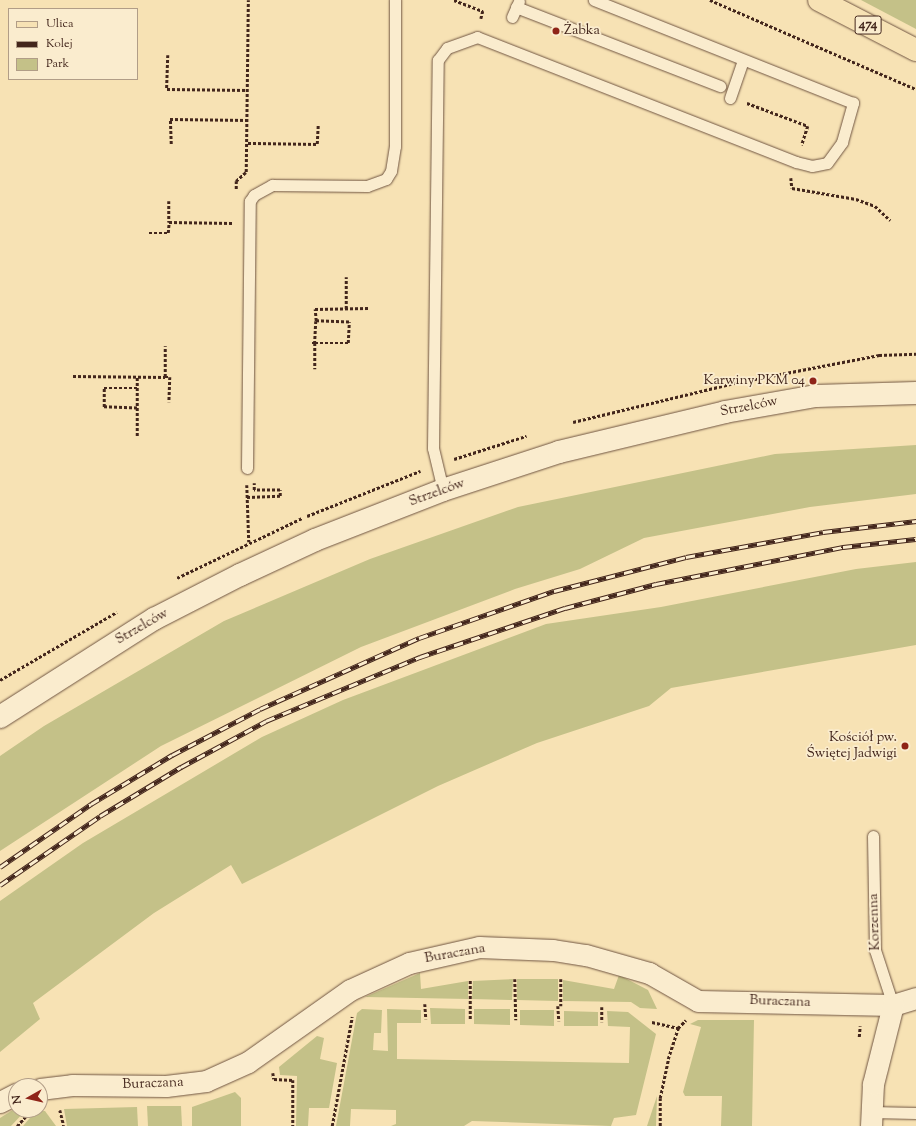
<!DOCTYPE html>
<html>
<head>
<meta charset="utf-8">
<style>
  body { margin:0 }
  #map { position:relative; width:916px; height:1126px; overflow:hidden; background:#f7e2b4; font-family:"Sorts Mill Goudy",serif }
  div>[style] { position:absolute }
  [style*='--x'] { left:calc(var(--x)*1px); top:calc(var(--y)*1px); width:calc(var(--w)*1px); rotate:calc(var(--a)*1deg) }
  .green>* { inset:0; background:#c4c188 }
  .path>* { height:2.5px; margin-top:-1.25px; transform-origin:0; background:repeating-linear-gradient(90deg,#43261c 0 3px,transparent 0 5px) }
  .roads { filter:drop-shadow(0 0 1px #705542) drop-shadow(0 0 1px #705542) }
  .lane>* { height:11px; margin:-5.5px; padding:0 5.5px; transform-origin:5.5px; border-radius:5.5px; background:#faecce }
  .street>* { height:21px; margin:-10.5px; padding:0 10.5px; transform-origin:10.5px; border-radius:10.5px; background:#faecce }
  .secondary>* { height:22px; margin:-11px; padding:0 11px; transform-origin:11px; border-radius:11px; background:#faecce }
  .primary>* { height:22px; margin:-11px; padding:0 11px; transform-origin:11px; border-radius:11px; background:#f7e2b4 }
  .rail>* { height:4.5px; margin-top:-2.25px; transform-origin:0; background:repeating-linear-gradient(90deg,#faecce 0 9px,#43261c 0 18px); box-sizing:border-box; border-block:1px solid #43261c }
  .dots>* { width:11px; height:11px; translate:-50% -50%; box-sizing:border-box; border:2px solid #faecce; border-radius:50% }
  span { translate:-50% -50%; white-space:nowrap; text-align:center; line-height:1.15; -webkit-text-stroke:3.5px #faecce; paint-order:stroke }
  .shield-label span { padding:1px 3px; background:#faecce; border:1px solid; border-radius:3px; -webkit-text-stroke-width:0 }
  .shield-label { font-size:13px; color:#43261c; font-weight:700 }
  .poi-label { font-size:14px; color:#43261c }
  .left { translate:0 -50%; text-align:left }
  .right { translate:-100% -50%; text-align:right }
  .street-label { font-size:14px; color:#43261c }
  .legend { position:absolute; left:8px; top:8px; width:130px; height:72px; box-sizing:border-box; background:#faecce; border:1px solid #b19d87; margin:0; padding:5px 7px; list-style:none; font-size:12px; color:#43261c }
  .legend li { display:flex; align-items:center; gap:8px; height:20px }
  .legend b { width:20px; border:1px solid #b19d87 }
  .north { position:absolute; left:8px; top:1078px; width:40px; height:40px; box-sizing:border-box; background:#faecce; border:1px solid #b19d87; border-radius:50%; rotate:262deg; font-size:11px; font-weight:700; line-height:16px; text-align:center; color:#43261c }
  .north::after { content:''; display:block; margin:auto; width:14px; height:18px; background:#8f2418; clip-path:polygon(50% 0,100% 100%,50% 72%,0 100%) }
</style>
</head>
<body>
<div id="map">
  <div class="green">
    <i style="clip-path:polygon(861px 0,916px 0,916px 29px)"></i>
    <i style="clip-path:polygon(916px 445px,916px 494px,810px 507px,644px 538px,580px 569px,515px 589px,361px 647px,161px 746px,0 851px,0 756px,44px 726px,224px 621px,370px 559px,518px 507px,775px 454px)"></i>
    <i style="clip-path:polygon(916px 562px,916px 645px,671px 688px,649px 706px,537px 743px,438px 786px,242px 884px,231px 865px,154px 913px,33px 1003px,40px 1019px,0 1052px,0 901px,83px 843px,262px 737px,343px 700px,546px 624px,661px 607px,856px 569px)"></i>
    <i style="clip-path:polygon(420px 973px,421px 989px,468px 981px,468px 999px,365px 997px)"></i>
    <i style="clip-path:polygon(619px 975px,648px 990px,657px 1009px,640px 1008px,631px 1002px,563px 1001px,563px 980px,614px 989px)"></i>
    <i style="clip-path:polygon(513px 979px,512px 1000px,472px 999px,473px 981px)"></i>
    <i style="clip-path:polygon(517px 979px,558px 979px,558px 1001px,517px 1000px)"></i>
    <i style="clip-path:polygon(430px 1008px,465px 1009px,465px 1024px,431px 1024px)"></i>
    <i style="clip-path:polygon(362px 1009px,382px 1010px,381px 1033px,374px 1033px,373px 1050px,388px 1051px,387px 1009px,421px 1010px,421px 1023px,397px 1023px,397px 1059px,629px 1063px,630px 1027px,608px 1026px,607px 1011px,628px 1012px,656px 1034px,636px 1115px,614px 1118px,611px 1126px,472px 1121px,464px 1126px,391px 1126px,396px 1124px,396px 1110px,351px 1109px,350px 1126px,336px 1126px,357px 1013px)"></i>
    <i style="clip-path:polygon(474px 1009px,510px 1009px,510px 1025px,474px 1024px)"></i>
    <i style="clip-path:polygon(520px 1010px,554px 1010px,554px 1026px,520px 1025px)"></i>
    <i style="clip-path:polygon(564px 1011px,598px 1012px,598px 1026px,564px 1026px)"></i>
    <i style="clip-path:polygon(698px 1020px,754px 1020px,752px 1126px,721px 1126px,722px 1096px,685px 1096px,683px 1092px,701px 1027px,690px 1024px)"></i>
    <i style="clip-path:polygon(317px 1036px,324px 1038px,320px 1059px,337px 1063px,329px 1108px,309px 1108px,308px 1126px,296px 1126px,297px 1076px,280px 1075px,279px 1067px)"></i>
    <i style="clip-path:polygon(235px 1092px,241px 1098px,241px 1126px,192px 1126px,192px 1107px)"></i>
    <i style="clip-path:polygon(657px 1096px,656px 1126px,647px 1126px)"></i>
    <i style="clip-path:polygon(147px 1106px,181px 1106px,182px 1126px,148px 1126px)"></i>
    <i style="clip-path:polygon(137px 1107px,138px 1126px,67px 1126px,64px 1109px)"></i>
    <i style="clip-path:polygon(16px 1108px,26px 1110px,11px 1126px,0 1126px,0 1118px)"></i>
    <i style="clip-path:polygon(36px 1111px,45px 1111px,56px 1126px,23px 1126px)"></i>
  </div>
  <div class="path">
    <i style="--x:454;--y:0;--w:31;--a:21"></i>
    <i style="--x:483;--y:11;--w:8;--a:104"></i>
    <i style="--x:710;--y:0;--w:224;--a:23.4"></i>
    <i style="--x:168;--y:55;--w:34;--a:92"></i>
    <i style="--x:167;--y:89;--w:81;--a:0.7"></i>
    <i style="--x:747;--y:103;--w:65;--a:20.7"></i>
    <i style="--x:808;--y:126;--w:20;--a:108"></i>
    <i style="--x:248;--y:143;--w:69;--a:0.8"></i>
    <i style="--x:317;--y:144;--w:20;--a:-87"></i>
    <i style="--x:171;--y:144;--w:25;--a:-92"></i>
    <i style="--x:170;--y:119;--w:78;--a:0.7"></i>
    <i style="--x:791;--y:178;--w:10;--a:84"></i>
    <i style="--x:792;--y:188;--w:65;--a:9.8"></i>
    <i style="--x:856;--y:199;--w:20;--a:20"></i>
    <i style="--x:875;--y:206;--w:21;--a:43"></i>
    <i style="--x:236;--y:189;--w:8;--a:-90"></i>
    <i style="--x:236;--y:181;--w:13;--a:-42"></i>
    <i style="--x:246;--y:172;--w:172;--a:-89.3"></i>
    <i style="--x:169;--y:201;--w:21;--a:90"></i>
    <i style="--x:169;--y:222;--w:63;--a:0.9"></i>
    <i style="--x:149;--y:233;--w:19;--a:0"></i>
    <i style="--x:168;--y:233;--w:11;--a:-85"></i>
    <i style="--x:346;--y:309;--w:32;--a:-90"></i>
    <i style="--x:316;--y:321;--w:22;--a:93"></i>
    <i style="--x:315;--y:343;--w:33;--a:0"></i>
    <i style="--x:348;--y:343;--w:21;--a:-87"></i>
    <i style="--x:349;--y:322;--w:33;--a:-178"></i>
    <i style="--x:316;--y:321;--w:12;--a:-95"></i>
    <i style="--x:315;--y:309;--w:53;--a:-1.1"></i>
    <i style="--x:312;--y:343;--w:3;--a:0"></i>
    <i style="--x:315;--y:343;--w:26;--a:90"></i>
    <i style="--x:73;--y:376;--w:92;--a:0.6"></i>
    <i style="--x:165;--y:377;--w:31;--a:-90"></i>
    <i style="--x:165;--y:377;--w:5;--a:0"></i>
    <i style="--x:170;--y:377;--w:25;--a:92"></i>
    <i style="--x:137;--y:408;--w:33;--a:-178"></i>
    <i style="--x:104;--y:407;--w:19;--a:-90"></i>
    <i style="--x:104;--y:388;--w:33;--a:0"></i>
    <i style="--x:573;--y:422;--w:166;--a:-13.6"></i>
    <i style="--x:734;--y:383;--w:148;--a:-10.9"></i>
    <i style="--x:879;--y:355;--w:37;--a:-2"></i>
    <i style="--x:137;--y:436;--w:59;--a:-90"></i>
    <i style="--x:454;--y:459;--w:76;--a:-17.7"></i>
    <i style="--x:247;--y:485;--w:57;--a:88"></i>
    <i style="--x:247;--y:497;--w:33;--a:-2"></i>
    <i style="--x:280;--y:496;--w:6;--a:-90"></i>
    <i style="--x:280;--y:490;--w:26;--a:180"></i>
    <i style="--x:254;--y:490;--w:7;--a:-90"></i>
    <i style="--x:307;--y:516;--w:122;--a:-21.7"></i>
    <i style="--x:177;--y:578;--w:139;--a:-25.6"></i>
    <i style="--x:0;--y:680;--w:135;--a:-30.2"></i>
    <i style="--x:515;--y:979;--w:41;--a:88.6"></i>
    <i style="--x:561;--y:979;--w:27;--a:90"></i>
    <i style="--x:425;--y:1004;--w:15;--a:86"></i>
    <i style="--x:558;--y:1006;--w:15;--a:86"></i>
    <i style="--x:602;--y:1007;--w:15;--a:90"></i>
    <i style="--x:470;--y:1019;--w:39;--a:-90"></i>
    <i style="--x:652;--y:1022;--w:27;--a:13"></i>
    <i style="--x:859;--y:1037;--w:11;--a:-85"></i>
    <i style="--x:273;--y:1073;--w:6;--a:81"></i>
    <i style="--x:274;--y:1079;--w:19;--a:3"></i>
    <i style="--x:293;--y:1080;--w:46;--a:90"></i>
    <i style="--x:60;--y:1110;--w:16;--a:76"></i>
    <i style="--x:17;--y:1126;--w:13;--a:-48"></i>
    <i style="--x:332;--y:1126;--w:111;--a:-79.6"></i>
    <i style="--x:660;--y:1126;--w:28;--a:-90"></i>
    <i style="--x:660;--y:1098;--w:40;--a:-78"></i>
    <i style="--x:668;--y:1059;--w:33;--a:-72"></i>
    <i style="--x:678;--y:1028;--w:11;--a:-45"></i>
  </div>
  <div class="roads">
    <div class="lane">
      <i style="--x:516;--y:7;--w:219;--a:21.2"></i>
      <i style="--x:512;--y:17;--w:17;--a:-66"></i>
      <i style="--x:730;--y:98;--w:40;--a:-71.1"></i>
      <i style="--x:247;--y:468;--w:267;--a:-89.4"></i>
      <i style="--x:250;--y:201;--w:7;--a:-56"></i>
      <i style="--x:254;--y:195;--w:21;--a:-29"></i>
      <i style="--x:272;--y:185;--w:95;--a:0.6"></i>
      <i style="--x:367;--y:186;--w:20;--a:-20"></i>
      <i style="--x:386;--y:179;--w:9;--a:-58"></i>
      <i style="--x:391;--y:171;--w:25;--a:-81"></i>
      <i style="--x:395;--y:146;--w:146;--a:-90"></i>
      <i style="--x:443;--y:490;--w:43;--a:-103.4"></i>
      <i style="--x:433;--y:448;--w:388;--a:-89.3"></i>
      <i style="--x:438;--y:60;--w:15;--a:-53"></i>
      <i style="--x:447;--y:48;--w:32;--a:-20"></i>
      <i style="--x:477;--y:37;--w:343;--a:21.4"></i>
      <i style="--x:796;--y:162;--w:16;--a:14"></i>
      <i style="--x:812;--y:166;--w:15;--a:-11"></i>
      <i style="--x:827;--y:163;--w:26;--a:-54"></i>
      <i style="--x:842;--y:142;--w:41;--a:-74.2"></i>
      <i style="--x:853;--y:103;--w:279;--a:-158.3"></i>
      <i style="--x:873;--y:836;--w:114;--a:89"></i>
      <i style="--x:875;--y:950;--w:58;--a:71.9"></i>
      <i style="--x:871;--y:1112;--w:45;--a:1.3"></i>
    </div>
    <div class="street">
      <i style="--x:40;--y:1089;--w:32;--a:-7"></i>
      <i style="--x:72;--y:1085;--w:94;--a:0.6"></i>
      <i style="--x:166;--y:1086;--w:40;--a:-7.1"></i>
      <i style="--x:206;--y:1081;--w:46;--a:-24.3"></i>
      <i style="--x:248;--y:1062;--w:125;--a:-35.2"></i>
      <i style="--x:350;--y:990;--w:65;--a:-24.6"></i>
      <i style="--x:409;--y:963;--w:72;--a:-12.9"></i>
      <i style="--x:479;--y:947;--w:74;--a:2.3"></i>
      <i style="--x:553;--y:950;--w:33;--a:9"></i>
      <i style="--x:586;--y:955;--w:66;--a:15.9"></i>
      <i style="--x:649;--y:973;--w:56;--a:29.7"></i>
      <i style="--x:698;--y:1001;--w:195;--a:1.2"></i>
      <i style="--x:893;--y:1005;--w:24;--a:-17"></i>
      <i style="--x:0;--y:1102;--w:18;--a:-27"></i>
      <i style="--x:871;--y:1126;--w:42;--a:-87.3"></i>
      <i style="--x:873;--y:1084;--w:81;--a:-75.8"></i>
    </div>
    <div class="secondary">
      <i style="--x:0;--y:717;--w:183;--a:-32.5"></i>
      <i style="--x:154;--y:619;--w:97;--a:-27.1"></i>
      <i style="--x:240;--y:575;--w:83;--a:-25"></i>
      <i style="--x:315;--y:540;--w:137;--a:-21.3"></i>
      <i style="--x:443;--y:490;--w:122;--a:-18.1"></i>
      <i style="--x:559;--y:452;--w:171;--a:-13.5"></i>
      <i style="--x:725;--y:412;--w:92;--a:-10"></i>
      <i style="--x:816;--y:396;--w:100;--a:-1.7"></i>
    </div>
    <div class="primary">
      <i style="--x:819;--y:0;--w:109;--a:27.3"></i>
    </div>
  </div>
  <div class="rail">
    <i style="--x:0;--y:867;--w:111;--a:-34.7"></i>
    <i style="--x:91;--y:804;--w:95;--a:-31.2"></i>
    <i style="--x:172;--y:755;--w:99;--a:-27.6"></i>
    <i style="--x:260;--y:709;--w:174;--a:-24.1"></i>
    <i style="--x:419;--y:638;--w:143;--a:-19.2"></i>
    <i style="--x:554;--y:591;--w:136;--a:-14.4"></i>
    <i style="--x:686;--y:557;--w:139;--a:-10.3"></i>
    <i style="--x:823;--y:532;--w:94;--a:-6.7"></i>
    <i style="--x:0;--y:885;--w:121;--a:-34.6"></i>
    <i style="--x:100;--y:816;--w:95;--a:-31.2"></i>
    <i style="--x:181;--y:767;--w:97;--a:-28.4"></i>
    <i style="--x:266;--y:721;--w:167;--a:-22.6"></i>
    <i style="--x:420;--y:657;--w:153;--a:-18.7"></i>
    <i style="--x:565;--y:608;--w:94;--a:-14.8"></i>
    <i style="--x:656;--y:584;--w:191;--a:-11.2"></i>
    <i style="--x:843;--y:547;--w:73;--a:-6.3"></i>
  </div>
  <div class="dots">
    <i style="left:556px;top:31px;background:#8f2418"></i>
    <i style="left:813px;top:381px;background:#8f2418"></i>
    <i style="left:905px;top:746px;background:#8f2418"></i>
  </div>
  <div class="shield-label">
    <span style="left:868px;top:25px">474</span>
  </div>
  <div class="poi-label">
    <span class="left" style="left:564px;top:31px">Żabka</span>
    <span class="right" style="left:805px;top:381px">Karwiny PKM 04</span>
    <span class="right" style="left:897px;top:746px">Kościół pw.<br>Świętej Jadwigi</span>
  </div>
  <div class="street-label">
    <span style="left:749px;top:407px;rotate:-11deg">Strzelców</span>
    <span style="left:437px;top:493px;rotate:-20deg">Strzelców</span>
    <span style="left:142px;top:627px;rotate:-30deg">Strzelców</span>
    <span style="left:875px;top:922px;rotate:-92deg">Korzenna</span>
    <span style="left:455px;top:954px;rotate:-10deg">Buraczana</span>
    <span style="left:780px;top:1002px;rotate:2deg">Buraczana</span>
    <span style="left:153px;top:1084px;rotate:-2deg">Buraczana</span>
  </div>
  <ul class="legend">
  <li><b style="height:5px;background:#f7e2b4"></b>Ulica</li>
  <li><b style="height:5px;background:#43261c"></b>Kolej</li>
  <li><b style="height:11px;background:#c4c188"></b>Park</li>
  </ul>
  <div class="north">N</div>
</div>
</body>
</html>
